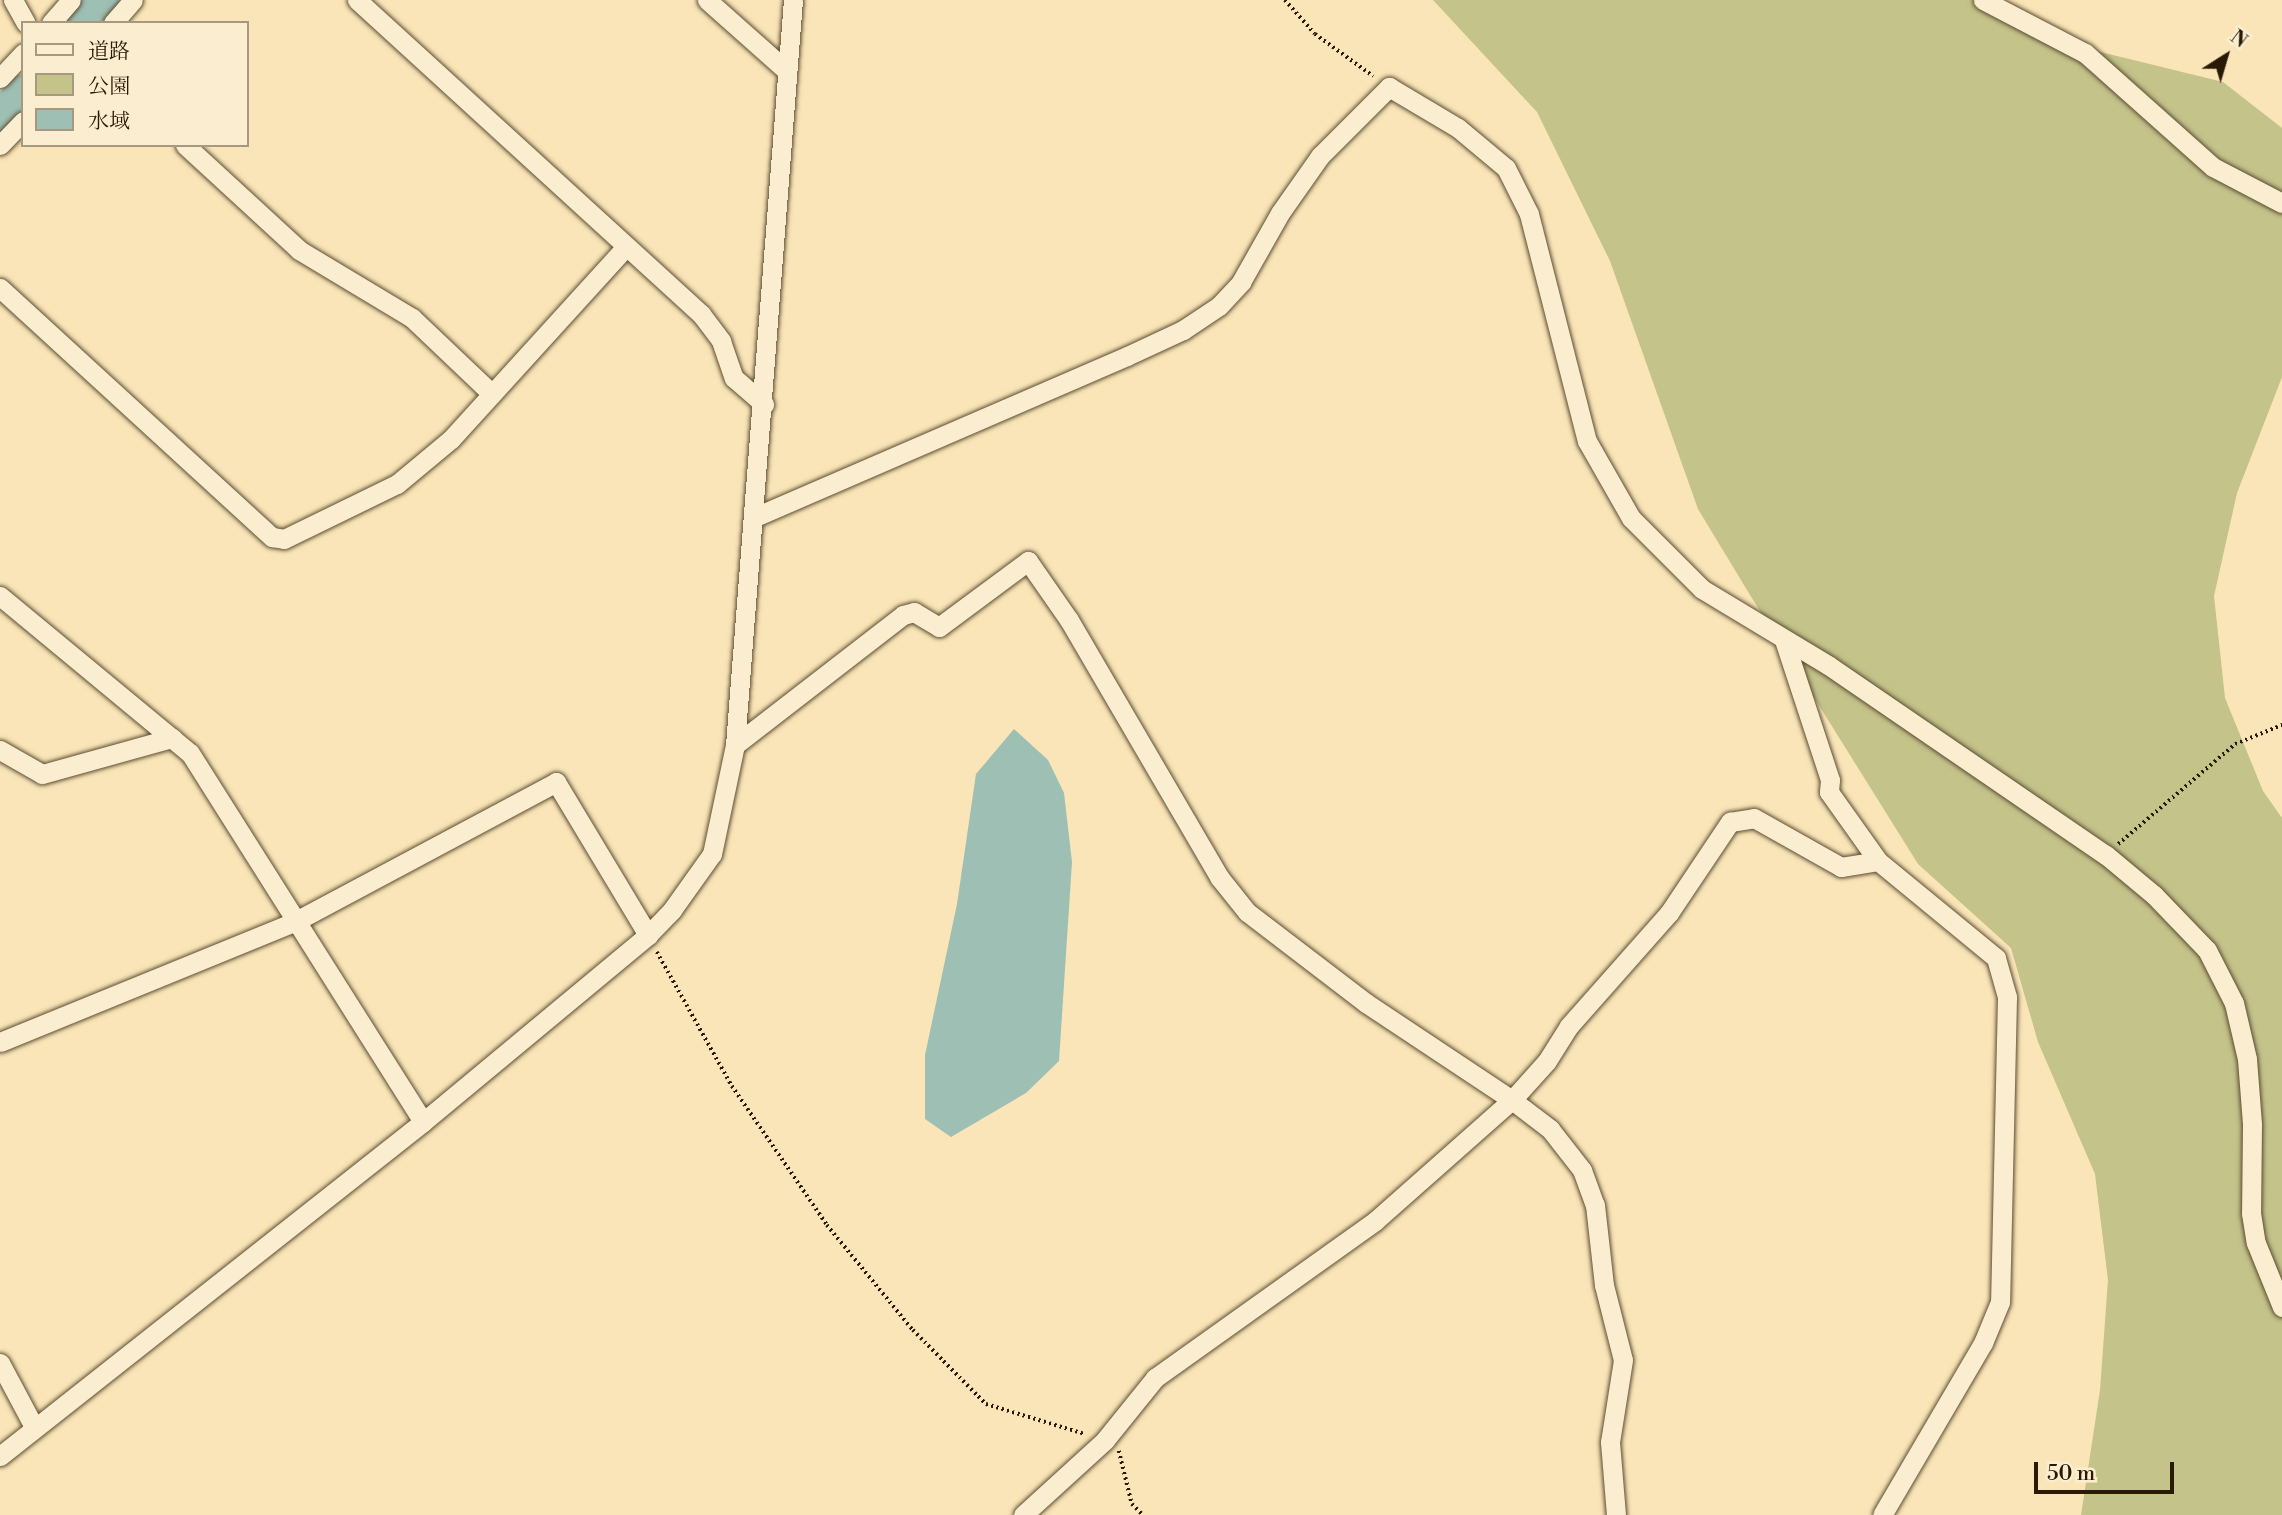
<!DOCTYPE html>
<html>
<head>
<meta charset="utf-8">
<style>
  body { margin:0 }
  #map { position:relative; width:2282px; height:1515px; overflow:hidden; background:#f9e5b7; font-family:"Libre Bodoni","Noto Serif JP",serif }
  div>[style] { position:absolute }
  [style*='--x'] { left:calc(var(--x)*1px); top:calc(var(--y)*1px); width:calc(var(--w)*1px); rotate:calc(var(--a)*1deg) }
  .green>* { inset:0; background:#c3c38a }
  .water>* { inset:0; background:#9ebfb3 }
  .river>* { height:33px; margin:-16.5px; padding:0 16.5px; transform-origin:16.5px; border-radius:16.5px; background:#9ebfb3 }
  .path>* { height:3.5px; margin-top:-1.75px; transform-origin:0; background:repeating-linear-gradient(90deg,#291905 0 2px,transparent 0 5.5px) }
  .roads { filter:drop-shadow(0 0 2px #5d4c32) drop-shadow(0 0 2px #5d4c32) }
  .minor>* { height:19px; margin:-9.5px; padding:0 9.5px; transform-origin:9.5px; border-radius:9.5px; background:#fbeed0 }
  span { translate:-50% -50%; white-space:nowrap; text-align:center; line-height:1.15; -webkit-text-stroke:5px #fbeed0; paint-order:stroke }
  .legend { position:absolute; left:21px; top:21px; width:228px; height:126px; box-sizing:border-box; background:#fbeed0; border:2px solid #a7997f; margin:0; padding:9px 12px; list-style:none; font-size:21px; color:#291905 }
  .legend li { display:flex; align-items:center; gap:14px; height:35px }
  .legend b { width:35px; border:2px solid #a7997f }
  .north { position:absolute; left:2191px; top:21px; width:70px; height:70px; -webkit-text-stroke:5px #fbeed0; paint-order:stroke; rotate:37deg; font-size:19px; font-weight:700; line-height:28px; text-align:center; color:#291905 }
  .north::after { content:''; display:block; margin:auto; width:24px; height:32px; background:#291905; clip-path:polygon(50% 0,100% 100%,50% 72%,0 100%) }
  .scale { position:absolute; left:2034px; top:1462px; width:140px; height:32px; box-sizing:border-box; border:4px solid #291905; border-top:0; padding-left:9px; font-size:21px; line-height:24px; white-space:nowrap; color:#291905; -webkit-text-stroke:5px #fbeed0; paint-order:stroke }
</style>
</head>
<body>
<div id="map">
  <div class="green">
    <i style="clip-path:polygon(1433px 0,1997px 0,2068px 44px,2223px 82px,2282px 128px,2282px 377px,2237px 493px,2214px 596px,2225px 698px,2263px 791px,2282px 818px,2282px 1515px,2081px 1515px,2100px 1390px,2108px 1280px,2095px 1174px,2038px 1042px,2011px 948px,1918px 864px,1750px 595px,1698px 509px,1610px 261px,1537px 112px)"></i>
  </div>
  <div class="water">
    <i style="clip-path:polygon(1014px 729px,1048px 760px,1064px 793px,1072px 862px,1059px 1061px,1026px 1093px,951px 1137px,925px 1119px,925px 1055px,957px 904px,976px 774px)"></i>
  </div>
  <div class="river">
    <i style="--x:83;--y:23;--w:30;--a:-49"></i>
    <i style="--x:0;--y:115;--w:34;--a:-47"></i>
  </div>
  <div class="path">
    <i style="--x:1285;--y:0;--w:45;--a:48.6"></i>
    <i style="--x:1315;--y:34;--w:72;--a:35.9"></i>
    <i style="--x:2118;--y:844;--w:154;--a:-40.5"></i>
    <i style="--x:2235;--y:744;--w:51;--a:-22"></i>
    <i style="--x:657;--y:952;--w:154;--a:60.8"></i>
    <i style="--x:732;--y:1086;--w:168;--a:55.6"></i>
    <i style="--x:827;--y:1225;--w:136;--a:50.7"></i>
    <i style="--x:913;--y:1330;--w:104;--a:45.4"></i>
    <i style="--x:986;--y:1404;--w:103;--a:16.9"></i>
    <i style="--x:1119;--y:1451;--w:55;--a:76.2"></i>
    <i style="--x:1132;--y:1504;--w:16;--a:45"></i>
  </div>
  <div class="roads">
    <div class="minor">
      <i style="--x:13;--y:0;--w:26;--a:61"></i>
      <i style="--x:357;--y:0;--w:466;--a:42.4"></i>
      <i style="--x:701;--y:314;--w:34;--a:53"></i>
      <i style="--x:721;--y:341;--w:39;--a:71"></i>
      <i style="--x:734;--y:378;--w:40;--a:41"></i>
      <i style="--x:707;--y:0;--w:107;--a:41.6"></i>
      <i style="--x:1983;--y:0;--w:115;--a:27.5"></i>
      <i style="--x:2085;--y:53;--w:171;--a:41.7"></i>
      <i style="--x:2213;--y:167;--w:78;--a:27.6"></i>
      <i style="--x:51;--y:23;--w:30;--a:-49"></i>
      <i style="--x:113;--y:23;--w:30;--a:-49"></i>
      <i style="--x:0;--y:78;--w:34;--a:-47"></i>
      <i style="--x:0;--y:145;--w:33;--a:-46"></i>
      <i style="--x:185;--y:145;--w:155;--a:42.6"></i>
      <i style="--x:299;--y:250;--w:132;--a:31"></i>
      <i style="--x:412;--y:318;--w:110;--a:43.5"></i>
      <i style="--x:0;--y:288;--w:369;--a:42.5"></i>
      <i style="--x:272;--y:537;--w:12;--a:9"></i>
      <i style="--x:284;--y:539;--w:126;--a:-26"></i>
      <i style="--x:397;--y:484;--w:70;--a:-39.8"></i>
      <i style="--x:451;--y:439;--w:260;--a:-47.7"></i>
      <i style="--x:755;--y:517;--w:405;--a:-23.4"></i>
      <i style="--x:1127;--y:356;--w:62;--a:-24.9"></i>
      <i style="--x:1183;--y:330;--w:43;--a:-33.7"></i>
      <i style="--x:1219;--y:306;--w:33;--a:-47"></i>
      <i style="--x:1241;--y:282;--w:79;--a:-60.5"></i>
      <i style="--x:1280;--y:213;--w:70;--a:-54.9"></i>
      <i style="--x:1320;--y:156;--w:98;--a:-45"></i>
      <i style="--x:1389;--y:87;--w:80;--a:30.7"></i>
      <i style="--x:1458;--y:128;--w:62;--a:39.8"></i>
      <i style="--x:1506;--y:168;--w:51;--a:63.4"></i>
      <i style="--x:1529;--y:214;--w:234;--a:75.7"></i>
      <i style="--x:1587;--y:441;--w:89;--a:60.3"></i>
      <i style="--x:1631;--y:518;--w:100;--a:45"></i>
      <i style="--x:1702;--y:589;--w:147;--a:31.1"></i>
      <i style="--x:1828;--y:665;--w:337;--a:34.4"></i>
      <i style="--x:2106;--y:855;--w:62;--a:39.8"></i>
      <i style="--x:2154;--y:895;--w:76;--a:46.1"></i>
      <i style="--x:2207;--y:950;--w:59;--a:63"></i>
      <i style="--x:2234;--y:1003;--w:57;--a:76.9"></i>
      <i style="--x:2247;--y:1059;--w:65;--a:85.6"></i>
      <i style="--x:2252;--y:1124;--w:89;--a:90.6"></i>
      <i style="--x:2251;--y:1213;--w:30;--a:81"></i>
      <i style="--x:2256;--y:1243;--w:69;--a:67.9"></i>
      <i style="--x:0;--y:596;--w:246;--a:39.6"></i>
      <i style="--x:190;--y:753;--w:436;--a:57.7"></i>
      <i style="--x:1784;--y:640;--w:147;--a:71.8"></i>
      <i style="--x:1830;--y:780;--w:12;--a:95"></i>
      <i style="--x:1829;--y:792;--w:85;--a:54.6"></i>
      <i style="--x:1878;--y:861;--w:153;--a:39.4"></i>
      <i style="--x:1996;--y:958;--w:41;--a:74.2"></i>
      <i style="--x:2007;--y:997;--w:305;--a:91.3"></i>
      <i style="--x:2000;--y:1302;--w:44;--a:112.5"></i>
      <i style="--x:1983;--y:1343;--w:199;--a:120.4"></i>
      <i style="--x:735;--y:745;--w:212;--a:-37.7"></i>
      <i style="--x:903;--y:615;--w:11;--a:-15"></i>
      <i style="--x:914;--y:612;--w:29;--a:31"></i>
      <i style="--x:939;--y:627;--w:111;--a:-36.6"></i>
      <i style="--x:1028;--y:561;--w:72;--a:55.2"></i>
      <i style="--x:1069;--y:620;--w:298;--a:59.7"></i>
      <i style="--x:1219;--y:877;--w:45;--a:51.3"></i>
      <i style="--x:1247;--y:912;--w:150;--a:37.4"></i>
      <i style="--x:1366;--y:1003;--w:175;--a:33.6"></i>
      <i style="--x:1512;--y:1100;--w:48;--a:37.3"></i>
      <i style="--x:1550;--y:1129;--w:52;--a:52"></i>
      <i style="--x:1582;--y:1170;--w:37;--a:70"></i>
      <i style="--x:1595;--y:1205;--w:81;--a:83.6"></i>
      <i style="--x:1604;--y:1285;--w:77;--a:75.8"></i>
      <i style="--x:1623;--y:1360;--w:83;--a:99"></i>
      <i style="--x:1610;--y:1442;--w:73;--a:85.3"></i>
      <i style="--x:0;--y:750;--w:48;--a:29.7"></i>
      <i style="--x:42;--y:774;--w:135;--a:-15.5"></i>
      <i style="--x:0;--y:1042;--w:320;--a:-22.2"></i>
      <i style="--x:296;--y:921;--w:295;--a:-28.1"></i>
      <i style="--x:556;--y:782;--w:179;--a:59"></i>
      <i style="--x:0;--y:1363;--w:72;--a:62"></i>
      <i style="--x:0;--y:1456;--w:539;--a:-38.29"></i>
      <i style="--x:423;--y:1122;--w:293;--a:-39.7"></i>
      <i style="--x:648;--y:935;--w:35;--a:-46"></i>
      <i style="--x:672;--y:910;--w:69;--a:-54.5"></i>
      <i style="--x:712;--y:854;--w:111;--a:-78.1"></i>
      <i style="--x:735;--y:745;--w:747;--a:-85.55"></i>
      <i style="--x:1023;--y:1515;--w:111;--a:-42.4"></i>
      <i style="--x:1105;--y:1440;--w:80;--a:-51.1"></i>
      <i style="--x:1155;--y:1378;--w:270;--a:-35.5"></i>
      <i style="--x:1375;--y:1221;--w:183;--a:-41.5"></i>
      <i style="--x:1512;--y:1100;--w:52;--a:-48.1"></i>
      <i style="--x:1547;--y:1061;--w:41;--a:-57.8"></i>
      <i style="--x:1569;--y:1026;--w:151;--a:-48.5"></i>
      <i style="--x:1669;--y:913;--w:110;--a:-56.2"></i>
      <i style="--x:1730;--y:822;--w:24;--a:-9"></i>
      <i style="--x:1754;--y:818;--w:100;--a:29.4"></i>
      <i style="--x:1841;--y:867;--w:37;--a:-9"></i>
    </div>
  </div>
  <ul class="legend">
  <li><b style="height:9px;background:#fbeed0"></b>道路</li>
  <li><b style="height:19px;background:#c3c38a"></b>公園</li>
  <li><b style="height:19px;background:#9ebfb3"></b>水域</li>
  </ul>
  <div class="north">N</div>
  <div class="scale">50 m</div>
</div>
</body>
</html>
